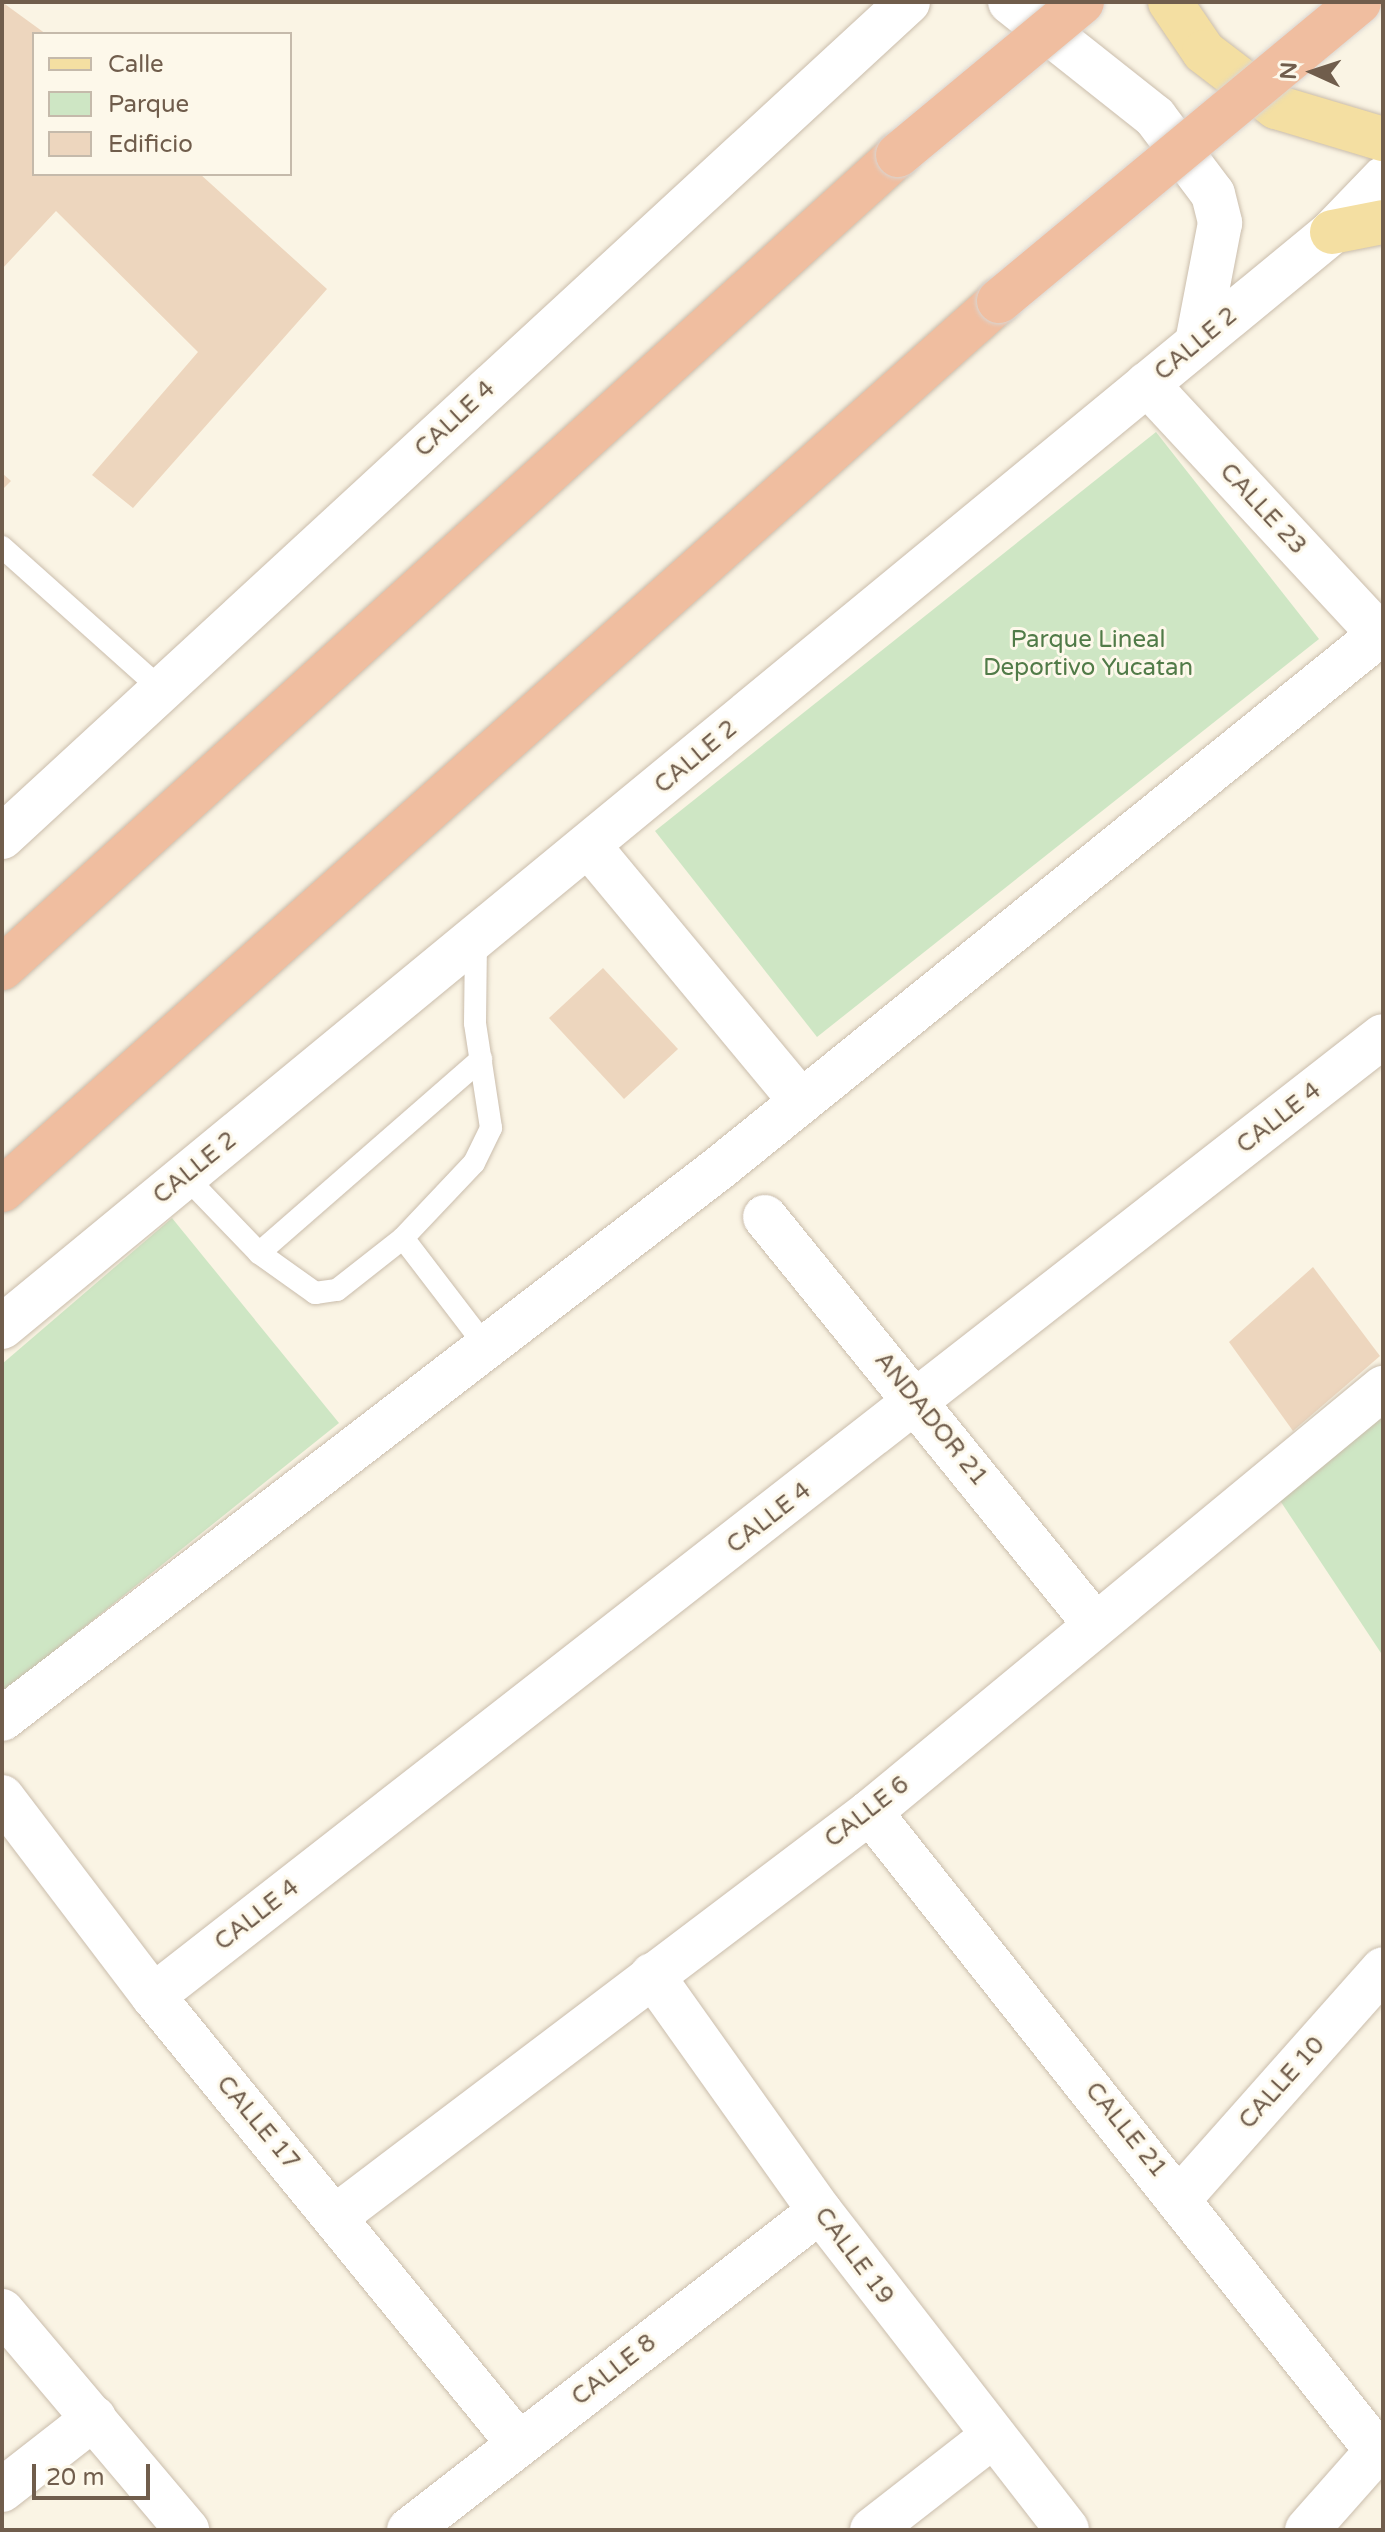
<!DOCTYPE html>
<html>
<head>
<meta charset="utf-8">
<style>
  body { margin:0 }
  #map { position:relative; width:1385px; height:2532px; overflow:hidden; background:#faf4e4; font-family:"Varela Round",sans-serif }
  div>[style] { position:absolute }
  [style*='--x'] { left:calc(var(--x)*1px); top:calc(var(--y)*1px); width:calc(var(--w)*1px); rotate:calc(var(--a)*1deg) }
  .green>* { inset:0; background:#cee6c4 }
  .building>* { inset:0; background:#edd6be }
  .roads { filter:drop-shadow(0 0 2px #cabdac) drop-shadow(0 0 2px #cabdac) }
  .lane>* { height:22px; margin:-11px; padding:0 11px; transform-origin:11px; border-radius:11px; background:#fff }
  .street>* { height:44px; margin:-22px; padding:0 22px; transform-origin:22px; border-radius:22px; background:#fff }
  .secondary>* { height:44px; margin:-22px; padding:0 22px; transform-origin:22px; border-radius:22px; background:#fff }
  .primary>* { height:44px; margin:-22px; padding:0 22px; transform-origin:22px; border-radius:22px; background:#f4dfa2 }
  .highway>* { height:44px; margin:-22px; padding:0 22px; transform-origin:22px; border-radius:22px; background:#f0bea0 }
  .bridges { filter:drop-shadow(0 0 2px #dad5d0) drop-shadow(0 0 2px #dad5d0) }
  .highway-bridge>* { height:44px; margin:-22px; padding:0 22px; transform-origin:22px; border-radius:22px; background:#f0bea0 }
  span { translate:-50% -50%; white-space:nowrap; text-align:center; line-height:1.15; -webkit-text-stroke:6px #fdf8ea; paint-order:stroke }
  .street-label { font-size:24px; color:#705d4c }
  .park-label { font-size:24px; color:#517b48 }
  .frame { position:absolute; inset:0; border:4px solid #705d4c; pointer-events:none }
  .legend { position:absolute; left:32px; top:32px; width:260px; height:144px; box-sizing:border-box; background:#fdf8ea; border:2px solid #c5baab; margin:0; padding:10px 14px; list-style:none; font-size:24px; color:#705d4c }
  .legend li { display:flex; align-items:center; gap:16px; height:40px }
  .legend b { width:40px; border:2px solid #c5baab }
  .north { position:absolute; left:1273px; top:32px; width:80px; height:80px; -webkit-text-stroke:6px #fdf8ea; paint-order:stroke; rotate:273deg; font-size:22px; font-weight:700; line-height:32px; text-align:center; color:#705d4c }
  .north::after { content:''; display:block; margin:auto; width:28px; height:36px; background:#705d4c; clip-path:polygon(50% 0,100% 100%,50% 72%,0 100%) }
  .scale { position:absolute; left:32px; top:2464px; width:118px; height:36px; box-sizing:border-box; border:4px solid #705d4c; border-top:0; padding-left:10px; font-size:24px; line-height:28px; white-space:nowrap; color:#705d4c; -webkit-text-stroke:6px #fdf8ea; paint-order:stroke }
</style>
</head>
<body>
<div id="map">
  <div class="green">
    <i style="clip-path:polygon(1156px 432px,1319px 639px,817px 1037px,655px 831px)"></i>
    <i style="clip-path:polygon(172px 1218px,339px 1423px,2px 1693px,2px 1364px)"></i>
    <i style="clip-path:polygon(1383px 1416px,1383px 1656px,1279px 1499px)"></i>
  </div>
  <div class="building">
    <i style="clip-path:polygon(2px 2px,46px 34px,34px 34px,34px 174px,200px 174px,327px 289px,133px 508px,92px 475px,198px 352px,56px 211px,2px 269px)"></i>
    <i style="clip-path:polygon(2px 473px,11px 481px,2px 490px)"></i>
    <i style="clip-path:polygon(603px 968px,678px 1049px,624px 1099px,549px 1018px)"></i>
    <i style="clip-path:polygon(1313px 1267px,1380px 1356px,1293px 1431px,1229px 1342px)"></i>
  </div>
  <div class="roads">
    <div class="lane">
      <i style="--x:2;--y:547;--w:213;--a:41.8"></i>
      <i style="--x:185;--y:1176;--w:107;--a:46.1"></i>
      <i style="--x:259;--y:1253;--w:69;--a:35.5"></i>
      <i style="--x:315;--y:1293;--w:22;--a:-8"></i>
      <i style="--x:337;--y:1290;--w:84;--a:-38.2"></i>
      <i style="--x:403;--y:1238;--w:103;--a:-46.6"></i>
      <i style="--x:474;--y:1163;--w:39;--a:-64"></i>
      <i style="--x:491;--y:1128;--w:106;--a:-98.7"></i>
      <i style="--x:475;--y:1023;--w:85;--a:-89.3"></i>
      <i style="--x:403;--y:1238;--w:133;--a:52.6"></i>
      <i style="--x:259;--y:1253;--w:295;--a:-41.1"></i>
    </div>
    <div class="street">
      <i style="--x:1147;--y:384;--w:341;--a:47.1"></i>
      <i style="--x:589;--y:846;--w:332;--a:50.3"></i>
      <i style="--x:765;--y:1217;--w:523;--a:50.98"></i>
      <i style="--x:2;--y:1719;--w:903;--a:-37.53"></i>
      <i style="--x:718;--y:1169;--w:855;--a:-38.92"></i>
      <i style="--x:2;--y:1797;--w:250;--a:52.8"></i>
      <i style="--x:153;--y:1996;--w:578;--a:50.75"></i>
      <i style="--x:870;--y:1812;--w:816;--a:51.57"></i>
      <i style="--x:652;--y:1975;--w:290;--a:54.6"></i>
      <i style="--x:820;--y:2211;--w:403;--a:52.2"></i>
      <i style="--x:153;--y:1996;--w:1560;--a:-37.97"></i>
      <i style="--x:1180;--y:2198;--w:306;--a:-48.4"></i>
      <i style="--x:335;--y:2217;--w:671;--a:-37.13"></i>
      <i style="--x:870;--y:1812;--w:666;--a:-39.57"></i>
      <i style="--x:2;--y:2311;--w:287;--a:49.8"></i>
      <i style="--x:2;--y:2490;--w:117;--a:-38"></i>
      <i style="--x:409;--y:2530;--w:520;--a:-37.82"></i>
      <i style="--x:872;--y:2530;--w:150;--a:-37.9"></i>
      <i style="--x:1307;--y:2530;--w:115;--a:-48.5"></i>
    </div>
    <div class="secondary">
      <i style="--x:1010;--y:2;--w:185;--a:38.4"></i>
      <i style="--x:1155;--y:117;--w:96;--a:53"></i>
      <i style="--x:1213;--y:194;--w:30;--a:76"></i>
      <i style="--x:1220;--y:223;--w:121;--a:100.9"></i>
      <i style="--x:2;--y:837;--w:1232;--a:-42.66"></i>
      <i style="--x:2;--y:1327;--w:1723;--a:-39.46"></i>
      <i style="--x:1332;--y:232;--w:74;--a:-46.1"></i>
    </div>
    <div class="primary">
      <i style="--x:1170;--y:2;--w:60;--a:55.8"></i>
      <i style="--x:1204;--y:52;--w:91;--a:37.4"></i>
      <i style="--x:1276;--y:107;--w:112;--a:16.7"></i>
      <i style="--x:1332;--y:232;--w:52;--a:-11.1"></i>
    </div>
    <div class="highway">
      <i style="--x:2;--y:968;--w:1210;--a:-42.22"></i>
      <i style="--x:2;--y:1190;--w:1336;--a:-41.72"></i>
    </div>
  </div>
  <div class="bridges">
    <div class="highway-bridge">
      <i style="--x:898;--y:155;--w:239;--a:-39.7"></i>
      <i style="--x:999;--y:301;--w:468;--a:-39.7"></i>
    </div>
  </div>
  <div class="street-label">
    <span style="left:1196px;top:344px;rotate:-40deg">CALLE 2</span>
    <span style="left:455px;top:419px;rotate:-43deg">CALLE 4</span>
    <span style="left:1263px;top:509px;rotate:47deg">CALLE 23</span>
    <span style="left:696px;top:757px;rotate:-40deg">CALLE 2</span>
    <span style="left:1279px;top:1118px;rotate:-38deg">CALLE 4</span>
    <span style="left:195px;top:1168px;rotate:-39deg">CALLE 2</span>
    <span style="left:931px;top:1419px;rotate:51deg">ANDADOR 21</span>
    <span style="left:769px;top:1518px;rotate:-38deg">CALLE 4</span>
    <span style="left:867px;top:1812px;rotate:-38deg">CALLE 6</span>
    <span style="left:257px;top:1915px;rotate:-38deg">CALLE 4</span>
    <span style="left:1282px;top:2083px;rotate:-48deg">CALLE 10</span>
    <span style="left:258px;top:2123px;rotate:50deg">CALLE 17</span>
    <span style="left:1126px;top:2130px;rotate:51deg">CALLE 21</span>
    <span style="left:854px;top:2256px;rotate:53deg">CALLE 19</span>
    <span style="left:614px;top:2370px;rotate:-38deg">CALLE 8</span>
  </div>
  <div class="park-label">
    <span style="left:1088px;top:654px">Parque Lineal<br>Deportivo Yucatan</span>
  </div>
  <div class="frame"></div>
  <ul class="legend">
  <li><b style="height:10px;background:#f4dfa2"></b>Calle</li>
  <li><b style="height:22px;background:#cee6c4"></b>Parque</li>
  <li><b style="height:22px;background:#edd6be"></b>Edificio</li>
  </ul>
  <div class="north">N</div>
  <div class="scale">20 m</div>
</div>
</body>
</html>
